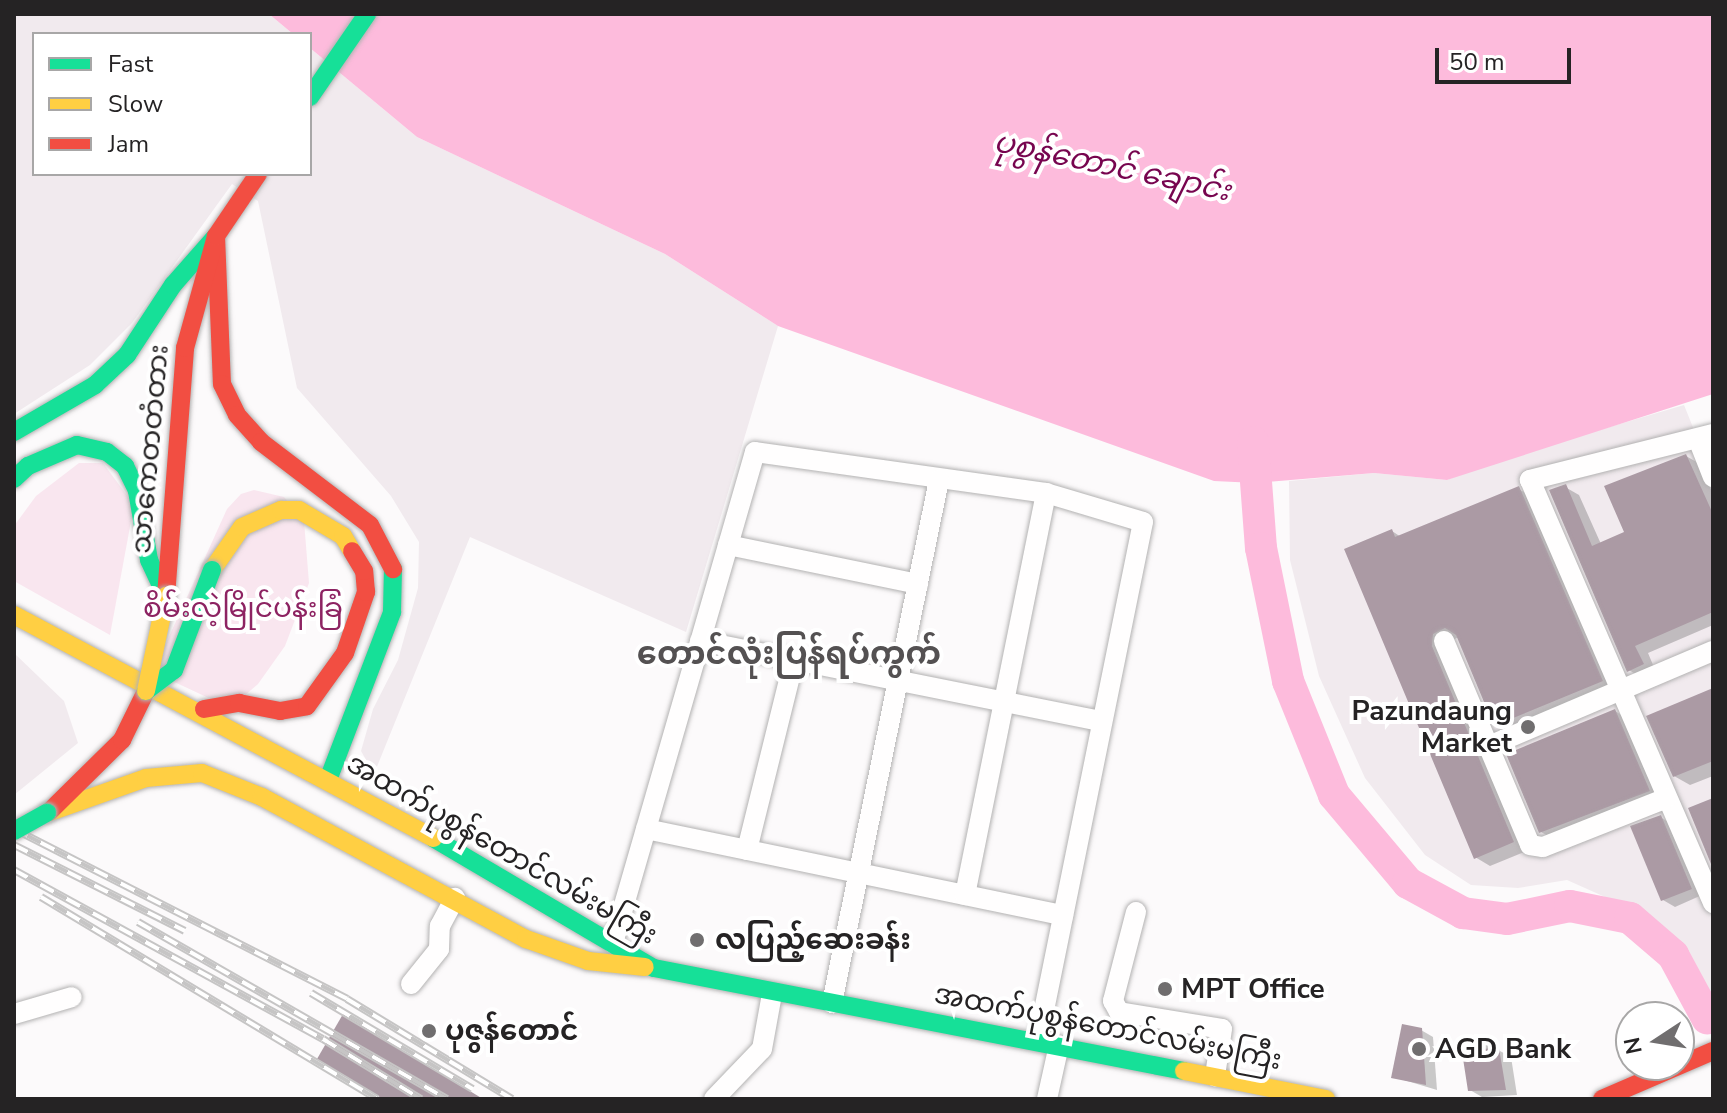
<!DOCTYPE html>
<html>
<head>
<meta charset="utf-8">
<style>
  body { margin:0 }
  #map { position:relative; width:1727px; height:1113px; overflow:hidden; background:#fcfafb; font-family:"Nunito Sans","Noto Sans Myanmar",sans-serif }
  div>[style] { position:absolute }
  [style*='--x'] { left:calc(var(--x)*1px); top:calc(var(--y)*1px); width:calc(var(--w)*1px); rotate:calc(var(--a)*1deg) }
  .built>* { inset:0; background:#f1eaee }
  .green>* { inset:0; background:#f9e6ef }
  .water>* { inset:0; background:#fdbbdc }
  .shadow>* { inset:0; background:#0003 }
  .river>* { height:32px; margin:-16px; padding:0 16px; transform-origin:16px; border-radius:16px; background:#fdbbdc }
  .building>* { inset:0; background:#ab9aa4 }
  .roads { filter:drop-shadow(0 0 2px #b3b2b2) drop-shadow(0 0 2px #b3b2b2) }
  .street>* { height:20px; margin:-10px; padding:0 10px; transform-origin:10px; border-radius:10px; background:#fffefe }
  .fast>* { height:18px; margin:-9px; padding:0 9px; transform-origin:9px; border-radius:9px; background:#16e098 }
  .slow>* { height:18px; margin:-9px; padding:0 9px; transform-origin:9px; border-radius:9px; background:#ffcf43 }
  .jam>* { height:18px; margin:-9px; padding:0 9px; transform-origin:9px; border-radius:9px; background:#f24e42 }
  .rail>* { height:8px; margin-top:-4px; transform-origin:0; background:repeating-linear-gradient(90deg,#fff 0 15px,#c6c5c5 0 30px); box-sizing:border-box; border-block:2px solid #c6c5c5 }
  .bridges { filter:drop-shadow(0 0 2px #b3b2b2) drop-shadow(0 0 2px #b3b2b2) }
  .fast-bridge>* { height:18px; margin:-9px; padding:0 9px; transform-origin:9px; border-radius:9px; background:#16e098 }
  .slow-bridge>* { height:18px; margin:-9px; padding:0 9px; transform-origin:9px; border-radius:9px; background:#ffcf43 }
  .dots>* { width:22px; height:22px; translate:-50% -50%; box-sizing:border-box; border:4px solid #fff; border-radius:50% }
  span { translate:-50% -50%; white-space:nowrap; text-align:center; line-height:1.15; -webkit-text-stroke:8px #fff; paint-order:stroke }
  .street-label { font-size:28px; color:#252324 }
  .park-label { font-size:28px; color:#8d2362 }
  .poi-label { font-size:28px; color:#252324; font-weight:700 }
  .right { translate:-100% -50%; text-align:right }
  .left { translate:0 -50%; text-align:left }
  .water-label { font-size:30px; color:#77054f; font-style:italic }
  .quarter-label { font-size:32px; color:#545152; font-weight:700 }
  .frame { position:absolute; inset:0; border:16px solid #252324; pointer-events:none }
  .legend { position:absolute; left:32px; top:32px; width:280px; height:144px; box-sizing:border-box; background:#fff; border:2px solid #a8a7a7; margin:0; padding:10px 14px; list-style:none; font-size:24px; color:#252324 }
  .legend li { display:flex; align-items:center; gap:16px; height:40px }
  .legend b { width:40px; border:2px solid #a8a7a7 }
  .north { position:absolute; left:1615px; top:1001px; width:80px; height:80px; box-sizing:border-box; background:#fff; border:2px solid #a8a7a7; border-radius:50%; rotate:258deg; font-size:22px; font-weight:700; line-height:32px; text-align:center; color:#252324 }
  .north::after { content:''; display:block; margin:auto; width:28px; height:36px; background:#706e6f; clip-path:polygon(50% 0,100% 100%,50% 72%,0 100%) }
  .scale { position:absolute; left:1435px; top:48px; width:136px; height:36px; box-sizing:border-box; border:4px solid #252324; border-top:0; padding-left:10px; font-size:24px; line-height:28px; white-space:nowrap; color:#252324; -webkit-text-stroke:6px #fff; paint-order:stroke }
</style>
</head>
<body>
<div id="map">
  <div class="built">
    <i style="clip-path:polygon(14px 14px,269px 14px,293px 34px,34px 34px,34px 174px,310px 174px,310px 48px,417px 137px,665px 254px,778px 326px,686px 632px,470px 537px,374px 774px,361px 751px,373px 709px,398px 660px,418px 588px,419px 542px,391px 496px,297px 388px,258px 201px,232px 184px,132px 323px,90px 365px,14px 414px)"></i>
    <i style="clip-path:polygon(1684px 405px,1713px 477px,1713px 1003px,1684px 945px,1632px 909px,1567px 880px,1518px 888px,1471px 885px,1425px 855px,1365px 778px,1319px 676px,1290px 560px,1289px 481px,1374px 473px,1447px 480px,1491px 462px)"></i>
    <i style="clip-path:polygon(14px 653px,64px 701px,78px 743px,14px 795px)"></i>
  </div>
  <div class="green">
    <i style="clip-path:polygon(79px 463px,103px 463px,134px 505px,110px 635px,14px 581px,14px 526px,36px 496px)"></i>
    <i style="clip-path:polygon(254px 490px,284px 497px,304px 521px,309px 583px,285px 646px,258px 684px,230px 708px,153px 672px,227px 509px,241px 494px)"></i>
  </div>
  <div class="water">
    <i style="clip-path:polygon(269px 14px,1713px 14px,1713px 394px,1447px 480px,1374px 473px,1256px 483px,1214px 481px,778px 326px,665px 254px,417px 137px,310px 48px,310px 34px,293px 34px)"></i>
  </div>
  <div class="shadow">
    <i style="clip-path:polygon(1686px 456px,1700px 464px,1713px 494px,1713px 625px,1648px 653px,1656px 672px,1642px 678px,1629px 670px,1565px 487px,1579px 495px,1601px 544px,1627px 533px)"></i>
    <i style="clip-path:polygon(1518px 489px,1534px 497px,1617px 690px,1511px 734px,1496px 725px,1459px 637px,1448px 642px,1529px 850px,1490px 866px,1475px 857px,1392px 531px,1401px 537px)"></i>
    <i style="clip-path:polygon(1713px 690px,1713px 776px,1690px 785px,1674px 776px)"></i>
    <i style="clip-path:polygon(1615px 711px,1631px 721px,1665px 800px,1557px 841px,1541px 832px)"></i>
    <i style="clip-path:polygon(1660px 817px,1672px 824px,1702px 895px,1675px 907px,1663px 900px)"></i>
    <i style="clip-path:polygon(1421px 1030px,1433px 1037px,1437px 1090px,1394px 1077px)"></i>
    <i style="clip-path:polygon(1478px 1039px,1511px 1057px,1517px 1095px,1482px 1097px,1470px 1090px)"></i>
  </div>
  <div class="river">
    <i style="--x:1253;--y:442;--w:106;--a:85.7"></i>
    <i style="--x:1261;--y:548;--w:136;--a:78.5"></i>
    <i style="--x:1288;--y:681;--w:123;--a:68"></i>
    <i style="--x:1334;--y:795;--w:115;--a:49.9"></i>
    <i style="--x:1408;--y:883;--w:63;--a:28.6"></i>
    <i style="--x:1463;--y:913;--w:44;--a:7.8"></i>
    <i style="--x:1507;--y:919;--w:64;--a:-11.7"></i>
    <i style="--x:1570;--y:906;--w:61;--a:11.3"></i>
    <i style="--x:1630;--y:918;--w:57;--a:40.7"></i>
    <i style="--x:1673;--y:955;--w:72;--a:61.6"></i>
  </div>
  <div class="building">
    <i style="clip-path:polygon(1686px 454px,1713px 514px,1713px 612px,1635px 646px,1644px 664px,1627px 672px,1549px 490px,1566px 484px,1592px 546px,1624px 532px,1604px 486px)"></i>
    <i style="clip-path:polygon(1519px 486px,1603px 681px,1494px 726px,1456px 635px,1445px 628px,1433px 634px,1432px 646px,1514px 842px,1474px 859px,1344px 549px,1392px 529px,1395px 537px)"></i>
    <i style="clip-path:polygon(1713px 688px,1713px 761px,1673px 777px,1646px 716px)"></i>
    <i style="clip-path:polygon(1615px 709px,1650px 791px,1539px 833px,1506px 754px)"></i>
    <i style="clip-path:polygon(1713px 798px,1713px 869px,1688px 808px)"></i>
    <i style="clip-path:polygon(1661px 815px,1692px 889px,1661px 901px,1630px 826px)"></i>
    <i style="clip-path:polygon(343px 1014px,483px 1099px,383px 1099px,317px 1059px)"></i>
    <i style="clip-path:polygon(1402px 1024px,1422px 1028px,1426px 1085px,1391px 1078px)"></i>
    <i style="clip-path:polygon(1479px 1037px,1481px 1049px,1499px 1048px,1506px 1090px,1468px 1091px,1460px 1039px)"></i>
  </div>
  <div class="roads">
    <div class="street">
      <i style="--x:1713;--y:434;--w:189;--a:165.9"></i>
      <i style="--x:1530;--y:480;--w:461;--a:66.6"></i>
      <i style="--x:1698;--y:439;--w:41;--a:68.5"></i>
      <i style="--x:728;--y:545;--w:194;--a:11.6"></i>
      <i style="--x:700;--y:641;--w:409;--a:11.3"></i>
      <i style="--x:1444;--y:641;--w:221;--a:67.1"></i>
      <i style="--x:1530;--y:845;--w:13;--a:9"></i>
      <i style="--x:1543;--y:847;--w:133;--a:-21.6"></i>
      <i style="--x:1489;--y:746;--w:243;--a:-23"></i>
      <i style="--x:646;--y:829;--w:426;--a:11.7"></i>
      <i style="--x:747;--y:850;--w:196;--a:-76.1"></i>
      <i style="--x:965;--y:895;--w:410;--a:-78.6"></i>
      <i style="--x:1136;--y:912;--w:92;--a:104.5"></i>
      <i style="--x:1113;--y:1001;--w:13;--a:61"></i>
      <i style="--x:1119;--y:1012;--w:104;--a:9.4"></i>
      <i style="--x:1222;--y:1029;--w:48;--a:98.5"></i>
      <i style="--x:613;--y:943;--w:511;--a:-73.87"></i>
      <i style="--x:755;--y:452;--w:294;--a:8"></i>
      <i style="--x:1046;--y:493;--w:101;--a:16.6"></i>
      <i style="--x:1143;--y:522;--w:529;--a:101.46"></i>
      <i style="--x:411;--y:984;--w:45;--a:-51.3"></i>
      <i style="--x:439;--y:949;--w:23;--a:-88"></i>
      <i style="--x:440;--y:926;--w:32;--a:-62"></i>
      <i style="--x:832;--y:1003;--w:534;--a:-78.44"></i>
      <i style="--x:14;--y:1014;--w:60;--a:-16.3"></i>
      <i style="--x:714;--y:1099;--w:69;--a:-46.2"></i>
      <i style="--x:762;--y:1049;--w:56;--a:-79.7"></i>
      <i style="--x:1047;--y:1099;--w:55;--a:-77.5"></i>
    </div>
    <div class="fast">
      <i style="--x:310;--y:97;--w:101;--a:-55.5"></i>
      <i style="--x:14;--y:432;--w:94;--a:-30.1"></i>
      <i style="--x:95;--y:385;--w:44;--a:-43.2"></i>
      <i style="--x:127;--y:355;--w:84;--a:-56.7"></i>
      <i style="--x:173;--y:285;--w:65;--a:-48.7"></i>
      <i style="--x:14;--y:479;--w:19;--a:-43"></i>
      <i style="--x:28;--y:466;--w:53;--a:-23.2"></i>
      <i style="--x:77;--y:445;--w:31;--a:13"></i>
      <i style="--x:107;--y:452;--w:23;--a:38"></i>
      <i style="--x:125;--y:466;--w:28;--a:64"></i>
      <i style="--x:137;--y:491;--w:70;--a:80.1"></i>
      <i style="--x:149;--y:560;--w:40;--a:65"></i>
      <i style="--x:328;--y:780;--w:180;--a:-69.1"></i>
      <i style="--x:392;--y:612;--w:43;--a:-88.7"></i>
      <i style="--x:433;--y:838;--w:256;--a:30.5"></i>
      <i style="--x:654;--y:968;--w:540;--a:11"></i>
    </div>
    <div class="slow">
      <i style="--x:212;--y:570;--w:52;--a:-55.1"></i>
      <i style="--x:242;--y:527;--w:43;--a:-23.6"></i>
      <i style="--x:281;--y:510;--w:18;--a:0"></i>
      <i style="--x:299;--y:510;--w:51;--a:30.6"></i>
      <i style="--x:343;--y:536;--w:17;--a:59"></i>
      <i style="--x:14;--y:615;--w:475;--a:28"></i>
      <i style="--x:47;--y:813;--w:105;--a:-19.5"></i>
      <i style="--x:146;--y:778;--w:56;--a:-5.1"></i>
      <i style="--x:202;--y:773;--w:65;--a:21.8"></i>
      <i style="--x:262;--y:797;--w:300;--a:28.3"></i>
      <i style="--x:526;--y:939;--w:66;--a:19.5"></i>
      <i style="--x:588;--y:961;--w:57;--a:6"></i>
      <i style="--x:1184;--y:1071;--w:145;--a:11.2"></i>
    </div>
    <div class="jam">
      <i style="--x:216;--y:236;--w:148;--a:87.7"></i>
      <i style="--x:222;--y:384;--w:34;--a:64"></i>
      <i style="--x:237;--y:415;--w:36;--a:48"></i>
      <i style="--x:261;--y:442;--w:137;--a:37.3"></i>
      <i style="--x:370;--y:525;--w:50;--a:62.4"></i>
      <i style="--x:166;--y:596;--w:249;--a:-85.6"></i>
      <i style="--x:185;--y:348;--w:116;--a:-74.5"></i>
      <i style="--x:216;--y:236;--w:75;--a:-55.9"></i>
      <i style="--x:204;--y:709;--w:36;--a:-10"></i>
      <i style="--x:239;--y:703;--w:42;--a:11"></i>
      <i style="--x:280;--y:711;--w:27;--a:-10"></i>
      <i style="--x:307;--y:706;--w:65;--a:-54.4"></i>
      <i style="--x:345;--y:653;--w:65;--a:-71"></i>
      <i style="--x:366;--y:592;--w:21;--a:-95"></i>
      <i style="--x:364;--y:571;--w:23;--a:-121"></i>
      <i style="--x:49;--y:812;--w:103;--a:-44.6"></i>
      <i style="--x:122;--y:740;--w:55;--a:-63.9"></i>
      <i style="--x:1602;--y:1099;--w:121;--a:-23.4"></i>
    </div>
  </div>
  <div class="rail">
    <i style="--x:14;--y:829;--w:374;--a:27"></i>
    <i style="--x:347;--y:999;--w:193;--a:31.2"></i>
    <i style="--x:14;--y:845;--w:191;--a:26.7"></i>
    <i style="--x:14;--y:870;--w:352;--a:28.7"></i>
    <i style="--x:323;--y:1039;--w:115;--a:31.5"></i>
    <i style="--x:41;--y:897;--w:392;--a:31"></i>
    <i style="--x:138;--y:922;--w:356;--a:29.8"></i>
    <i style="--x:311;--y:993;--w:188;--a:30.7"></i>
  </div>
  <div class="bridges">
    <div class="fast-bridge">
      <i style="--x:146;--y:691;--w:35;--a:-37"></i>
      <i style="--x:174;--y:670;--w:107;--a:-69.2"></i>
      <i style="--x:14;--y:831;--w:38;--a:-29"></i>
    </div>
    <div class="slow-bridge">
      <i style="--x:146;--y:691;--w:97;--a:-78.1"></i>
    </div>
  </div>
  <div class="dots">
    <i style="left:1528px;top:727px;background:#706e6f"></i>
    <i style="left:697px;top:940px;background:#706e6f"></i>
    <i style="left:1165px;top:989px;background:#706e6f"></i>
    <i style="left:429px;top:1031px;background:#706e6f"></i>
    <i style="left:1419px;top:1049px;background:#706e6f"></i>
  </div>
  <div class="street-label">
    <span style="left:150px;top:449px;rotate:-85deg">သာကေတတံတား</span>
    <span style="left:502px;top:849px;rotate:30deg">အထက်ပုစွန်တောင်လမ်းမကြီး</span>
    <span style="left:1108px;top:1027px;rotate:11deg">အထက်ပုစွန်တောင်လမ်းမကြီး</span>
  </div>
  <div class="park-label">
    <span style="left:243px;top:608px">စိမ်းလဲ့မြိုင်ပန်းခြံ</span>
  </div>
  <div class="poi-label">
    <span class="right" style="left:1512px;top:727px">Pazundaung<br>Market</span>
    <span class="left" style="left:715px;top:940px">လပြည့်ဆေးခန်း</span>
    <span class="left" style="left:1181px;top:989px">MPT Office</span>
    <span class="left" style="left:445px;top:1031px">ပုဇွန်တောင်</span>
    <span class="left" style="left:1435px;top:1049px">AGD Bank</span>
  </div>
  <div class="water-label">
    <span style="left:1112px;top:167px;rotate:12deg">ပုစွန်တောင် ချောင်း</span>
  </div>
  <div class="quarter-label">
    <span style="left:789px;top:654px">တောင်လုံးပြန်ရပ်ကွက်</span>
  </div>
  <div class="frame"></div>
  <ul class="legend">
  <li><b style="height:10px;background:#16e098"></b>Fast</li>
  <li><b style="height:10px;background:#ffcf43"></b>Slow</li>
  <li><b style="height:10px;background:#f24e42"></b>Jam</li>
  </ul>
  <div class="north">N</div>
  <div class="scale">50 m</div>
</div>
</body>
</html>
